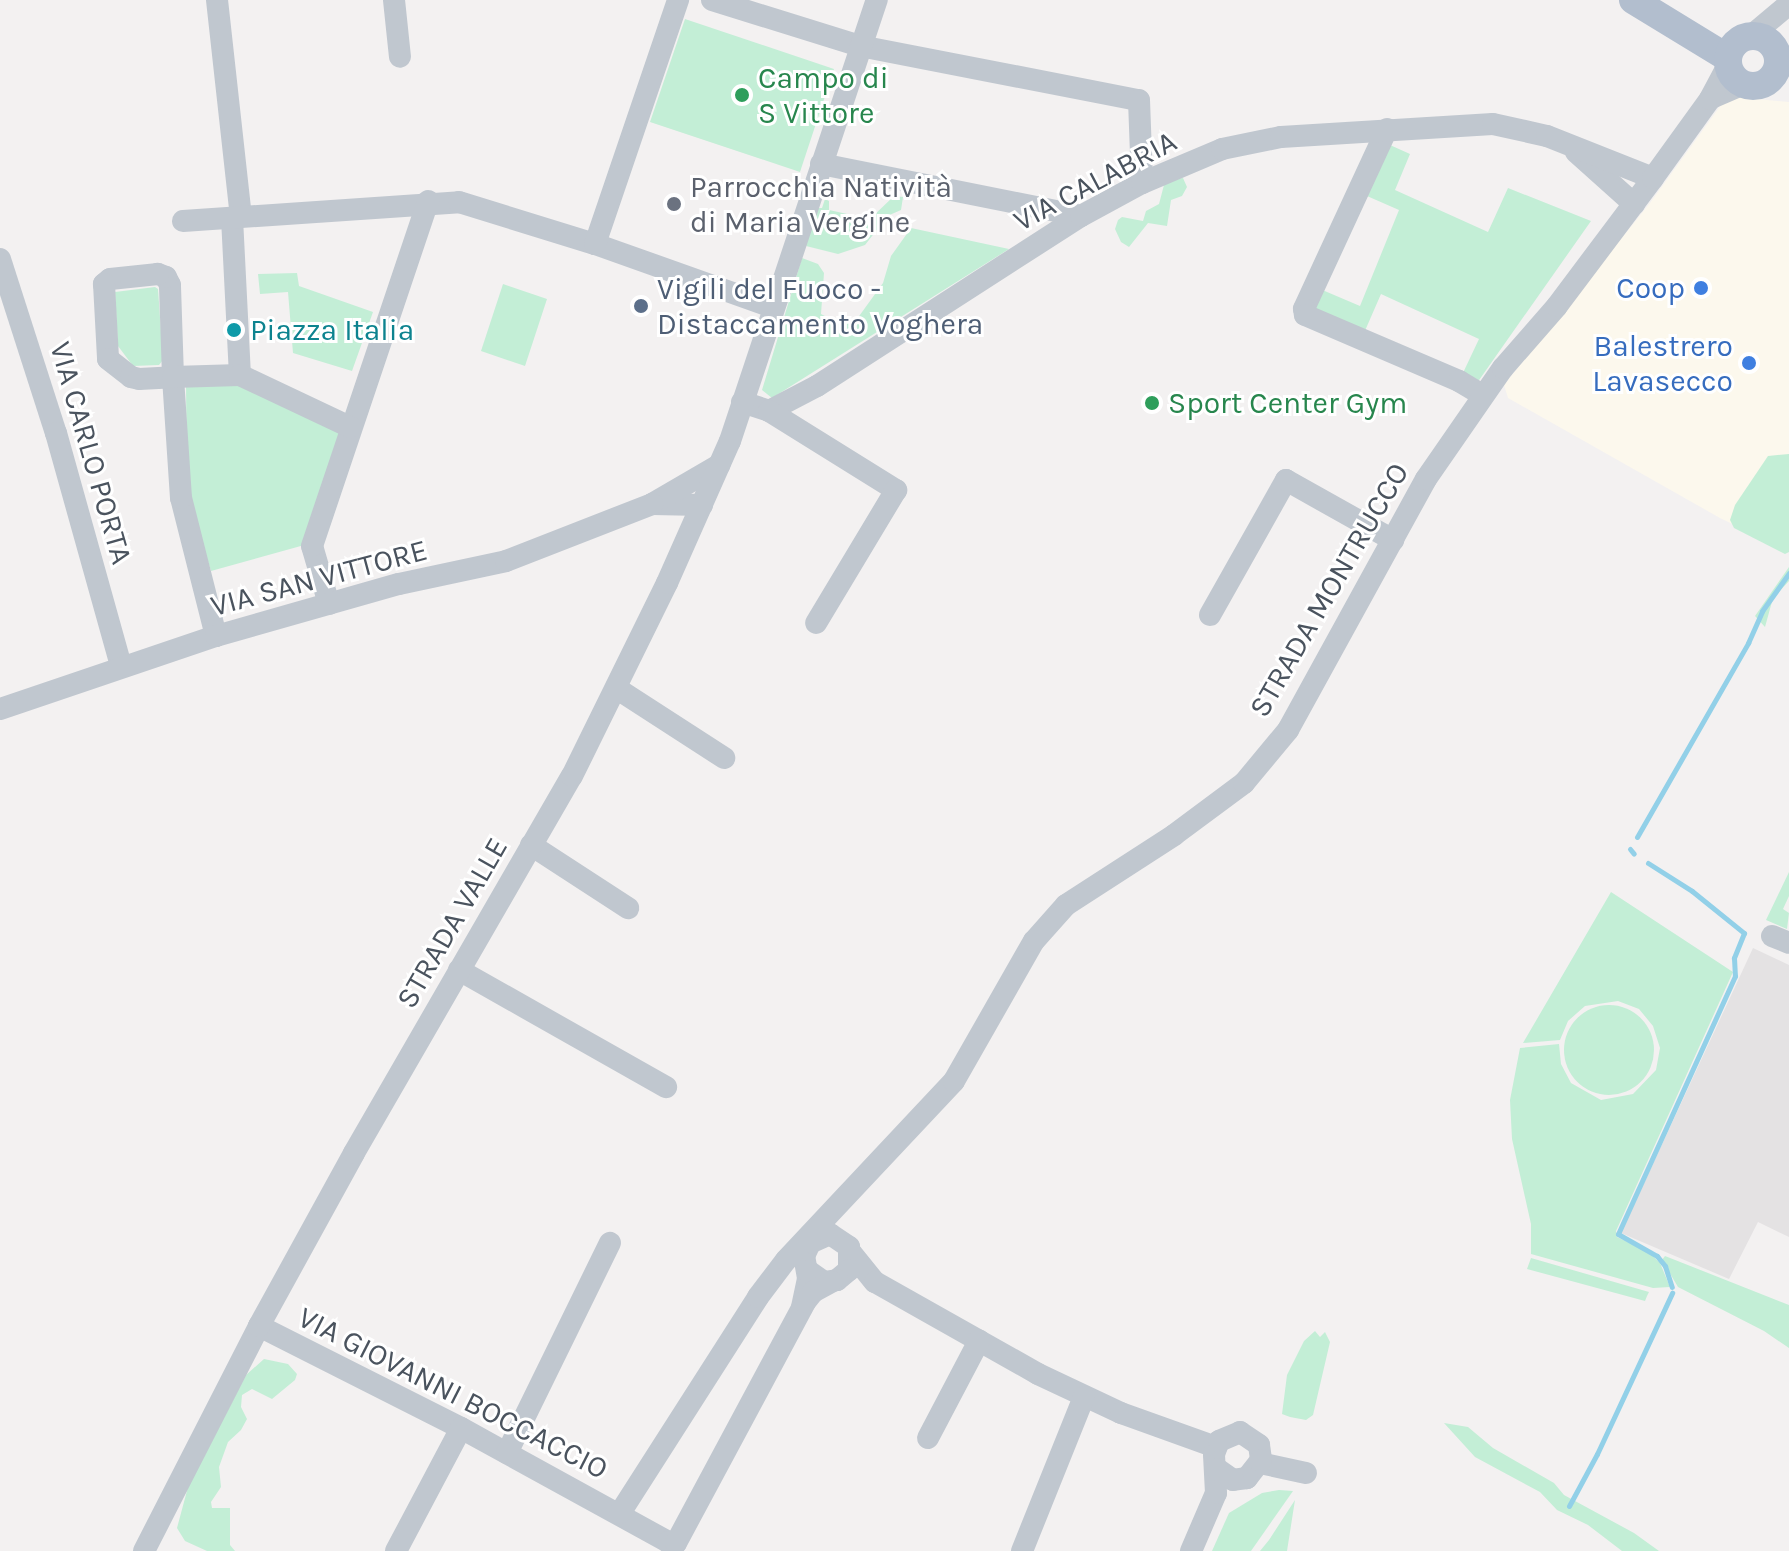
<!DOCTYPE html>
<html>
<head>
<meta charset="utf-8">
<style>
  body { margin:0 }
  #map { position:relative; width:1789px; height:1551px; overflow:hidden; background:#f3f1f1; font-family:Karla,sans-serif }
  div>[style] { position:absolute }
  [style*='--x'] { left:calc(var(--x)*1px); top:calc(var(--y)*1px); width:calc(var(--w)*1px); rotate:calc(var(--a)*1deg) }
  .commercial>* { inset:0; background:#fcf8ed }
  .education>* { inset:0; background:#e4e2e3 }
  .green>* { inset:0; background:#c3eed6 }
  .round { border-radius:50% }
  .stream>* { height:5px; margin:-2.5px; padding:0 2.5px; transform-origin:2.5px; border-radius:2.5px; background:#92d0e8 }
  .minor>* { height:22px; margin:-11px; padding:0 11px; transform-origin:11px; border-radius:11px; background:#c0c7cf }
  .major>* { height:28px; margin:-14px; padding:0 14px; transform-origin:14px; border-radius:14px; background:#b2bece }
  .major>.ring { margin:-14px; padding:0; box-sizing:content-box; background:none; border:28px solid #b2bece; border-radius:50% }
  .dots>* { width:22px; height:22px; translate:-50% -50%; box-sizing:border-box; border:4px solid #fff; border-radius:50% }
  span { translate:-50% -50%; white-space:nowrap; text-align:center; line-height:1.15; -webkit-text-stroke:6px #fff; paint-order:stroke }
  .leisure-label { font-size:30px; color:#27864d }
  .left { translate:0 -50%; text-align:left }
  .street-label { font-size:30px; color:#4a535e }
  .worship-label { font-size:30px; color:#5b616d }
  .shop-label { font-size:30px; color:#366cbe }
  .right { translate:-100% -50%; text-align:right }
  .service-label { font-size:30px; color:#4e5e75 }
  .culture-label { font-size:30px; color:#0d838f }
</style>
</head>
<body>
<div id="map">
  <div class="commercial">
    <i style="clip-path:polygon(1736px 97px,1789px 102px,1789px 547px,1786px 550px,1720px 518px,1508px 398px,1504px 385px,1650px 203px,1724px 101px)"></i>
  </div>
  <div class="education">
    <i style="clip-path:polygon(1753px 948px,1789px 965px,1789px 1237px,1758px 1222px,1729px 1279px,1621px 1233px)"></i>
  </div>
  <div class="green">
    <i style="clip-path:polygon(685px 19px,834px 69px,800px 172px,650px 122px)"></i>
    <i style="clip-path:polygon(1390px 145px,1410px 154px,1395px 190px,1488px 232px,1508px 188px,1591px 221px,1477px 383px,1462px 375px,1479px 339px,1381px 294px,1364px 333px,1311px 310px,1320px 289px,1360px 306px,1399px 210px,1367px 196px)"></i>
    <i style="clip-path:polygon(1183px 178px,1187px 187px,1182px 196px,1171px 200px,1167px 226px,1148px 223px,1129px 247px,1121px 242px,1115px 229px,1118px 220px,1122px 217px,1143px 221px,1146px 211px,1159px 204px,1164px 185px,1172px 179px)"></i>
    <i style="clip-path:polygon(894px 196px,903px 197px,901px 210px,878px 220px,883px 222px,865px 245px,838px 254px,806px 246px,817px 208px,822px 208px,825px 199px,829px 201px,829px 210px,870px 219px)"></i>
    <i style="clip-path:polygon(911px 228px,1009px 249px,772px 398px,762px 390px,802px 258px,818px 264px,824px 273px,821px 314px,842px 325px,857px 319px,883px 283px,891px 256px)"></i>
    <i style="clip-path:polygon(297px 273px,299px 286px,373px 312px,352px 371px,293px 353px,288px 292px,260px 294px,258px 274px)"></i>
    <i style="clip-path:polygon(503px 284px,547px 299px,525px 366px,481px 351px)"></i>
    <i style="clip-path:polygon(155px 287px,158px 289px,163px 360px,159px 365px,133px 366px,118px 346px,115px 292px)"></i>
    <i style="clip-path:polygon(240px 380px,341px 428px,308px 544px,211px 571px,187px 495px,186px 385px)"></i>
    <i style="clip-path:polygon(1789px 454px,1789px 552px,1785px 554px,1734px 528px,1730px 520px,1735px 505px,1768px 456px)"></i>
    <i style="clip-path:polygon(1789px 567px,1789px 581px,1773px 598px,1765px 627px,1755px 616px)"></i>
    <i style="clip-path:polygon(1789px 872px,1789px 896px,1783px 909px,1789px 913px,1787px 929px,1766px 920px)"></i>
    <i style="clip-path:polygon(1611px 892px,1733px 972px,1616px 1231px,1617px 1237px,1650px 1253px,1660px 1263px,1670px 1287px,1653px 1288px,1531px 1254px,1531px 1224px,1512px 1139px,1510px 1100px,1520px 1048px,1559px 1044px,1561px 1064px,1571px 1083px,1601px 1100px,1633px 1094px,1656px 1070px,1660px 1048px,1653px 1026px,1639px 1009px,1618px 1001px,1585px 1006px,1568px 1021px,1560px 1040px,1523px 1043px)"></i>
    <i class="round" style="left:1564px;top:1005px;width:90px;height:90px"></i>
    <i style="clip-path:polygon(1665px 1256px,1789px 1305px,1789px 1348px,1764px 1331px,1678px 1287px,1662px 1260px)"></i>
    <i style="clip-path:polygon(1531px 1258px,1649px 1292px,1647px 1296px,1645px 1301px,1527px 1269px)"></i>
    <i style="clip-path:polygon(1315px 1331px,1320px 1337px,1325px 1332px,1330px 1342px,1313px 1415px,1306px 1420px,1290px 1417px,1282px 1414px,1287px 1375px,1304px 1341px)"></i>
    <i style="clip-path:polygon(264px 1359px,288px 1364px,297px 1374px,295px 1380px,272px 1399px,252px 1389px,242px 1395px,241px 1407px,247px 1419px,241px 1430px,228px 1442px,219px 1467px,221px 1487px,211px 1502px,212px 1508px,230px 1508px,230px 1545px,235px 1551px,207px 1551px,185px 1541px,177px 1528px,188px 1487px,246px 1375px)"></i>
    <i style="clip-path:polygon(1444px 1423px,1468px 1427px,1493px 1448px,1554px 1483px,1564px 1495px,1634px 1533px,1659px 1551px,1622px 1551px,1588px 1525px,1557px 1510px,1540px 1492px,1475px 1457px)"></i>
    <i style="clip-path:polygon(1279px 1490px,1293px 1491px,1251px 1551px,1212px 1551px,1229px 1513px,1262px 1493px)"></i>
    <i style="clip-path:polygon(1295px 1500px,1287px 1551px,1260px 1551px,1269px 1540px)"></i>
  </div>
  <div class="stream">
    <i style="--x:1637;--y:837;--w:224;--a:-60.2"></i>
    <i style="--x:1748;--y:643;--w:35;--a:-66"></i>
    <i style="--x:1762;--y:611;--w:47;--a:-54.6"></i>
    <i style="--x:1630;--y:849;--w:6;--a:51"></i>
    <i style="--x:1648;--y:863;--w:52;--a:32.5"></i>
    <i style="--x:1692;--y:891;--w:67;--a:38.9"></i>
    <i style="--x:1744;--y:933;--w:27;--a:112"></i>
    <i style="--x:1734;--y:958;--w:18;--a:87"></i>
    <i style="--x:1735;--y:976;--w:283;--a:114.4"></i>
    <i style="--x:1618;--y:1234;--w:45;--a:29.4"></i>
    <i style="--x:1657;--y:1256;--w:13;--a:51"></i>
    <i style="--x:1665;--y:1266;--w:22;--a:72"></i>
    <i style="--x:1569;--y:1506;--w:59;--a:-61.7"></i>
    <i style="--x:1597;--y:1454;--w:178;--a:-65"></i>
  </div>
  <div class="minor">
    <i style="--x:217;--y:0;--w:218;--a:83.7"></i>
    <i style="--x:394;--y:0;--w:57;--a:84"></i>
    <i style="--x:712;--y:0;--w:155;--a:17.3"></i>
    <i style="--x:860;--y:46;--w:284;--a:11"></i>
    <i style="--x:1139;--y:100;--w:83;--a:87.9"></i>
    <i style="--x:1751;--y:36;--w:50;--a:-40.1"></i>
    <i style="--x:1711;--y:98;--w:36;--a:-23"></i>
    <i style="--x:1387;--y:129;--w:198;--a:114.8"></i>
    <i style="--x:1304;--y:309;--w:6;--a:81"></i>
    <i style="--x:1305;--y:315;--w:168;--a:23.2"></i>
    <i style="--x:1459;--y:381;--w:27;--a:31"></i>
    <i style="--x:1576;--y:152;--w:78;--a:41.9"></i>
    <i style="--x:821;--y:164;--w:265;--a:11.3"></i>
    <i style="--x:232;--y:218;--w:157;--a:87.1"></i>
    <i style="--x:183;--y:221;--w:277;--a:-3.9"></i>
    <i style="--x:459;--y:202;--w:142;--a:17.2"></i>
    <i style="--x:595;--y:244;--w:188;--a:19.6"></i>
    <i style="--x:595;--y:244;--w:258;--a:-71.2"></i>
    <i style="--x:0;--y:259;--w:183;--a:72.2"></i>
    <i style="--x:56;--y:433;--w:242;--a:74.4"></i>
    <i style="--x:742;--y:402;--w:28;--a:18"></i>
    <i style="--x:769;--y:411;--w:54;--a:-27.5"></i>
    <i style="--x:817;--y:386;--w:314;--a:-32.8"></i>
    <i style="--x:1081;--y:216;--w:69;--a:-28.4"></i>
    <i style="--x:1142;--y:183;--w:87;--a:-23"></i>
    <i style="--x:1222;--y:149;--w:60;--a:-11.5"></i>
    <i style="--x:1281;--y:137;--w:212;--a:-3.5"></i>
    <i style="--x:1493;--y:124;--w:55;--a:12.5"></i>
    <i style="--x:1547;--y:136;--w:114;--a:21.6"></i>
    <i style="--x:769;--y:411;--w:150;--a:31.9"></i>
    <i style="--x:896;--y:490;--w:155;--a:121"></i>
    <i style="--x:702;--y:505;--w:50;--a:-178.9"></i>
    <i style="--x:652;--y:504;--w:78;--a:-30.2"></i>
    <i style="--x:329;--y:604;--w:60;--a:-106.3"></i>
    <i style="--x:312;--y:546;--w:364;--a:-71.4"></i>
    <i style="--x:1210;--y:615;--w:155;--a:-60.6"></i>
    <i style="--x:1286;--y:480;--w:123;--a:29.3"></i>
    <i style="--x:216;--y:636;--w:142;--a:-104.2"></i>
    <i style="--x:181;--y:498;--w:121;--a:-93.8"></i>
    <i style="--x:173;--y:377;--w:92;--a:-91.9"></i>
    <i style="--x:170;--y:285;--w:9;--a:-117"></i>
    <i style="--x:166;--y:277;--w:9;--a:-159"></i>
    <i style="--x:158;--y:274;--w:48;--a:174.1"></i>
    <i style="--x:110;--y:279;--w:8;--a:140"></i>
    <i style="--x:104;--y:284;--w:75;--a:86.9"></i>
    <i style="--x:108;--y:359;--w:29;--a:38"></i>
    <i style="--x:131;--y:377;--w:8;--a:14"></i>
    <i style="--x:139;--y:379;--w:34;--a:-3"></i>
    <i style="--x:173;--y:377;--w:67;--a:-1.7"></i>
    <i style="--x:240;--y:375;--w:122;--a:25.3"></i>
    <i style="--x:616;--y:688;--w:129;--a:32.9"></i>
    <i style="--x:0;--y:709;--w:228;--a:-18.7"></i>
    <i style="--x:216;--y:636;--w:190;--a:-15.9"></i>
    <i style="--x:399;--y:584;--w:109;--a:-12.1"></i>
    <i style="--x:506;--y:561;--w:157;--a:-21.3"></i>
    <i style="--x:531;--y:845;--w:116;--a:33"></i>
    <i style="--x:1772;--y:936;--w:18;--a:22"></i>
    <i style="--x:459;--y:970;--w:238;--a:29.5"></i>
    <i style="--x:852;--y:1254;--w:36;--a:51"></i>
    <i style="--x:875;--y:1282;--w:187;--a:29.4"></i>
    <i style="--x:1038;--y:1374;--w:92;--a:25.2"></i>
    <i style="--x:1121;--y:1413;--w:101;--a:19.7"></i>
    <i style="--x:802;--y:1307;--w:30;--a:-78"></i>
    <i style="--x:808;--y:1278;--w:22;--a:-100"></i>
    <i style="--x:804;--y:1256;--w:14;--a:-65"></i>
    <i style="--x:810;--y:1243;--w:22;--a:-24"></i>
    <i style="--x:830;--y:1234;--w:23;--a:34"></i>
    <i style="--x:849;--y:1247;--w:23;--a:90"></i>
    <i style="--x:849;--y:1270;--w:16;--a:140"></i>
    <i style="--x:837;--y:1280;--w:13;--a:171"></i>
    <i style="--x:824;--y:1282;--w:19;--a:-145"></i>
    <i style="--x:259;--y:1326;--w:226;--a:26.8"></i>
    <i style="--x:461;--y:1428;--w:236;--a:28.8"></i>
    <i style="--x:668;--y:1542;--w:8;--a:7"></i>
    <i style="--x:676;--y:1543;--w:273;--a:-61.8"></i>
    <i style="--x:805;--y:1302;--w:13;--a:-51"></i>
    <i style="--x:813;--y:1292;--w:21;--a:-29"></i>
    <i style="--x:928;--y:1438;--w:110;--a:-62.3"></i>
    <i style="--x:507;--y:1453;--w:234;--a:-63.9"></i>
    <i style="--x:1260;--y:1463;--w:47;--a:12.3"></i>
    <i style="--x:620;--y:1513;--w:256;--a:-57.4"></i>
    <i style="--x:758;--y:1297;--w:46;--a:-52.9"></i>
    <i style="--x:786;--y:1260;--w:245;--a:-46.8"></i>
    <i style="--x:954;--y:1081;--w:161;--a:-60.3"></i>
    <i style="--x:1034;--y:941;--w:48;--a:-48.4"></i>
    <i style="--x:1066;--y:905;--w:129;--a:-32.9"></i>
    <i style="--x:1174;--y:835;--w:87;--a:-36.6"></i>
    <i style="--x:1244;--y:783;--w:69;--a:-50.3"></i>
    <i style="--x:1288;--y:730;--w:286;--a:-61.2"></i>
    <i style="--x:1426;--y:479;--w:135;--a:-55.3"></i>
    <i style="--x:1503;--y:368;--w:82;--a:-48.9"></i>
    <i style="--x:1557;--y:306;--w:160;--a:-53.1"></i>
    <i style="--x:1653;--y:178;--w:97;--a:-54.2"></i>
    <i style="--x:1710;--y:99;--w:38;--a:-62"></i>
    <i style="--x:144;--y:1551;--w:253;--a:-62.9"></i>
    <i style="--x:259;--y:1326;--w:197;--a:-61.2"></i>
    <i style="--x:354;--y:1153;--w:435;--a:-60"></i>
    <i style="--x:572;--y:776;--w:215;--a:-63.8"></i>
    <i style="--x:667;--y:583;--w:155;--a:-66.1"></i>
    <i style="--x:730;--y:441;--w:465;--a:-71.6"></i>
    <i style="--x:396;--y:1551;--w:139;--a:-62.1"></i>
    <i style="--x:1022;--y:1551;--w:166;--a:-68.1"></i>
    <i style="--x:1191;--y:1551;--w:63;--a:-66.7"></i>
    <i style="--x:1216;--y:1493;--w:39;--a:-93"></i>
    <i style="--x:1214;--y:1454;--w:14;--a:-69"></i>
    <i style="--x:1219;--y:1441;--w:23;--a:-23"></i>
    <i style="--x:1240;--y:1432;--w:23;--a:34"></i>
    <i style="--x:1259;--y:1445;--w:15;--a:82"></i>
    <i style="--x:1261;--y:1460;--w:23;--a:128"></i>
    <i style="--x:1247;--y:1478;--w:14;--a:172"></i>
    <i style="--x:1233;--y:1480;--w:19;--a:-145"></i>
  </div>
  <div class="major">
    <i style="--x:1633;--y:0;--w:111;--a:31.4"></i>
    <i class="ring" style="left:1728px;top:36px;width:22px;height:22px"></i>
  </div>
  <div class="dots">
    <i style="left:742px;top:95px;background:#2e9e5b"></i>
    <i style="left:674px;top:204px;background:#6b7280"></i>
    <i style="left:1701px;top:288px;background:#3f7fe0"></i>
    <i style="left:641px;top:306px;background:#5c6f8a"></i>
    <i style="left:234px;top:330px;background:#0f9aa8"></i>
    <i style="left:1749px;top:363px;background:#3f7fe0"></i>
    <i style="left:1152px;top:403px;background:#2e9e5b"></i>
  </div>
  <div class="leisure-label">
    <span class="left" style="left:758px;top:95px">Campo di<br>S Vittore</span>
    <span class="left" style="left:1168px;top:403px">Sport Center Gym</span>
  </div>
  <div class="street-label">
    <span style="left:1095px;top:181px;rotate:-28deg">VIA CALABRIA</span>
    <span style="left:91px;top:453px;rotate:74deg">VIA CARLO PORTA</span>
    <span style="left:319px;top:578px;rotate:-15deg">VIA SAN VITTORE</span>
    <span style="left:1329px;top:590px;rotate:-60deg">STRADA MONTRUCCO</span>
    <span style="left:452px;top:923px;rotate:-60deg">STRADA VALLE</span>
    <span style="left:453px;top:1393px;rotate:27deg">VIA GIOVANNI BOCCACCIO</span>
  </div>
  <div class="worship-label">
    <span class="left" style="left:690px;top:204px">Parrocchia Natività<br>di Maria Vergine</span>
  </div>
  <div class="shop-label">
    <span class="right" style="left:1685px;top:288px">Coop</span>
    <span class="right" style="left:1733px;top:363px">Balestrero<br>Lavasecco</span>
  </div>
  <div class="service-label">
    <span class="left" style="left:657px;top:306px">Vigili del Fuoco -<br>Distaccamento Voghera</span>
  </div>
  <div class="culture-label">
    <span class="left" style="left:250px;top:330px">Piazza Italia</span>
  </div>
</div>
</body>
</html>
